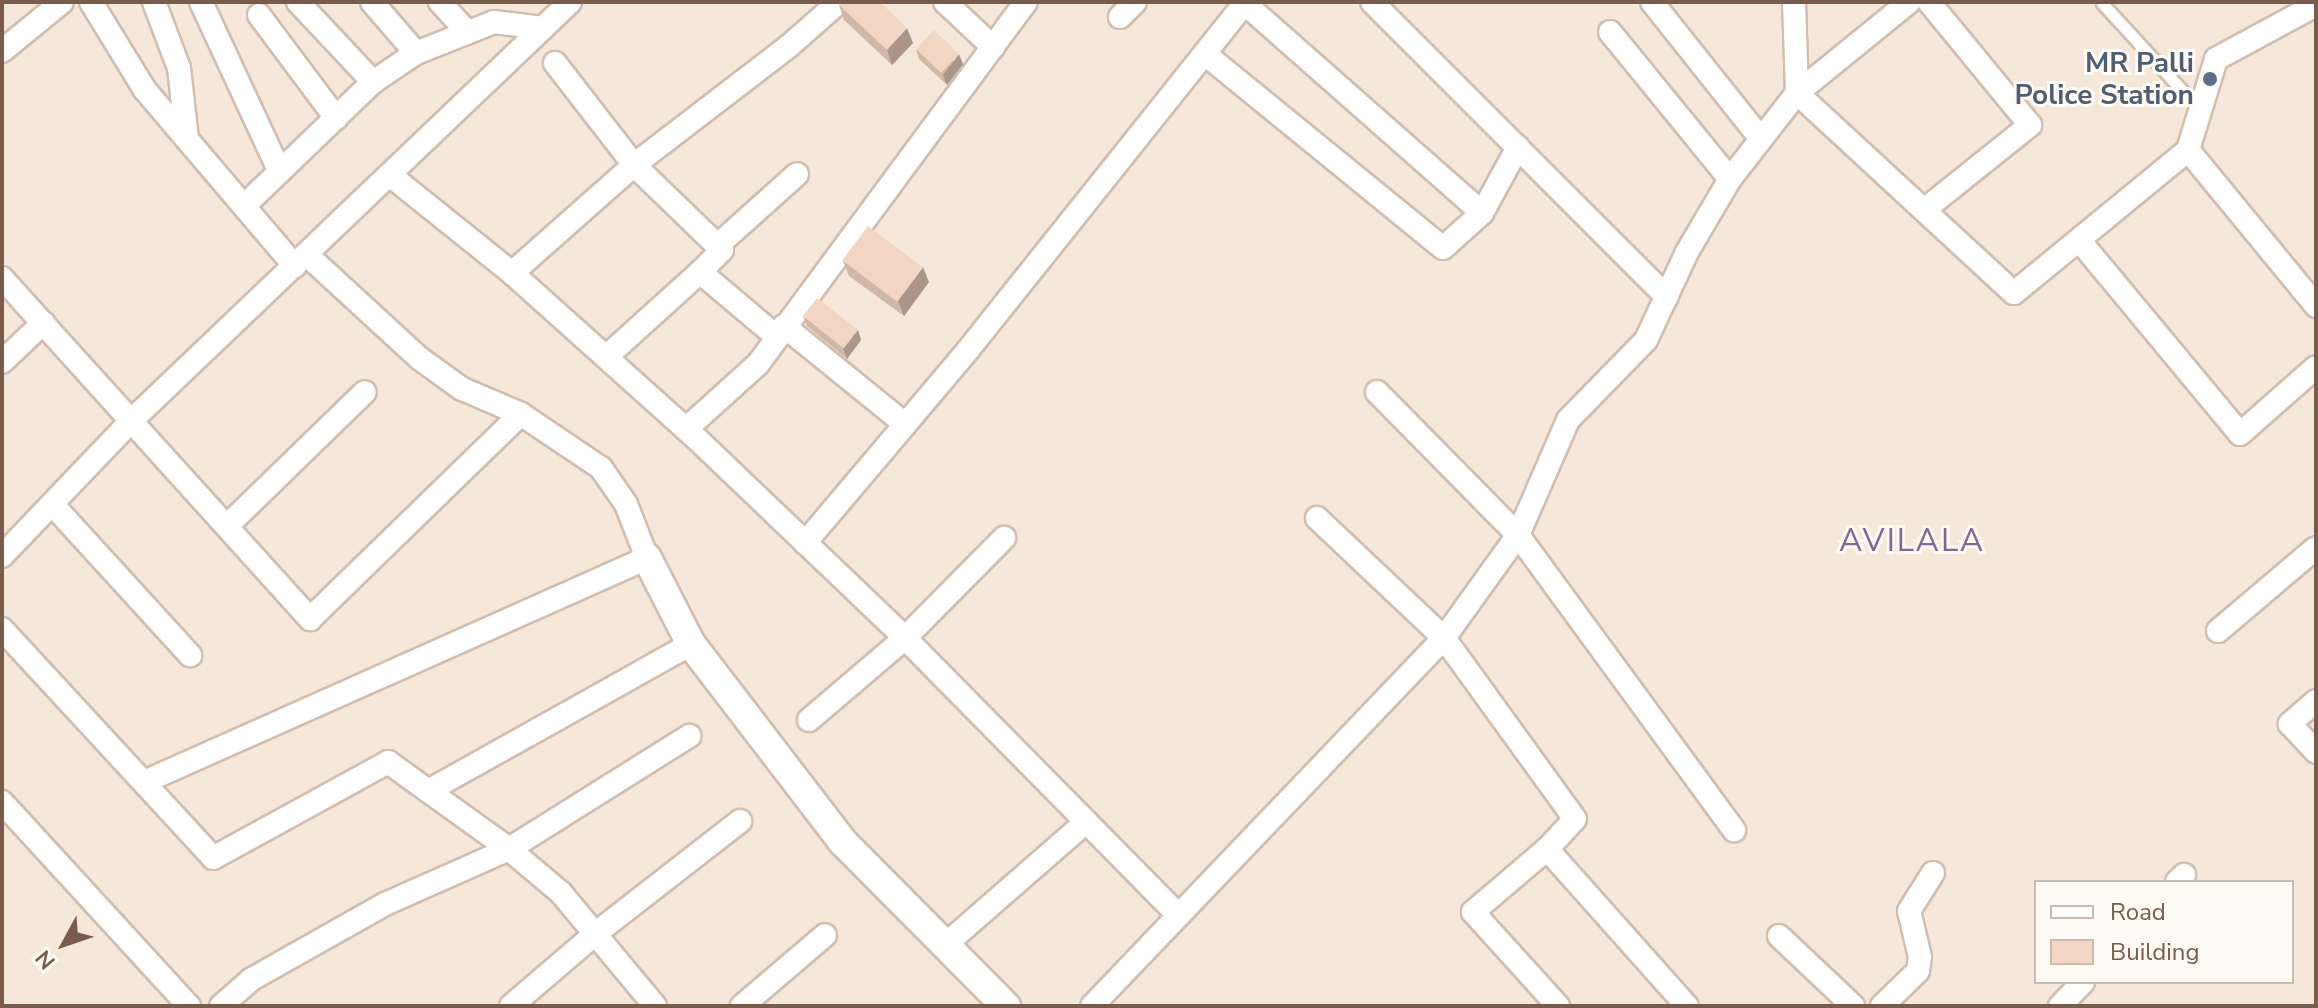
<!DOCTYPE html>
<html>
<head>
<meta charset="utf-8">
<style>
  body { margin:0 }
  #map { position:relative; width:2318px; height:1008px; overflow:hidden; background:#fdf6ec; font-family:"Nunito Sans",sans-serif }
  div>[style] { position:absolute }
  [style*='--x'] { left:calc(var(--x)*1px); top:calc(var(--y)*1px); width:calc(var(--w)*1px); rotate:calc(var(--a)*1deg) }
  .residential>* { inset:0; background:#f5e8da }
  .roads { filter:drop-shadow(2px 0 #d1beb0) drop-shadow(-2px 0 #d1beb0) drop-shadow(0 2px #d1beb0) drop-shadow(0 -2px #d1beb0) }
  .service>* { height:11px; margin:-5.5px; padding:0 5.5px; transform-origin:5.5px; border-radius:5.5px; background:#fff }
  .minor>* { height:22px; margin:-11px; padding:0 11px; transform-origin:11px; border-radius:11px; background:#fff }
  .tertiary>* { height:28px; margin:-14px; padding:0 14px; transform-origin:14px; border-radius:14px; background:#fff }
  .wall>* { inset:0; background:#d1b7a8 }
  .shaded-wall>* { inset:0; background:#aa9588 }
  .building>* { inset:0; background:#f3d5c3; transform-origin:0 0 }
  .dots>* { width:22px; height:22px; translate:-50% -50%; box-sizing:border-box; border:4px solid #fffaf3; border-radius:50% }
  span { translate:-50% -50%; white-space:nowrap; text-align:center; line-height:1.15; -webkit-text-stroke:6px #fffaf3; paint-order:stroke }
  .service-label { font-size:28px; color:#4e5e75; font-weight:700 }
  .right { translate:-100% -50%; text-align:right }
  .quarter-label { font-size:32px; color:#846695; letter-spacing:2px }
  .frame { position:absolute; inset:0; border:4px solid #7a5c4d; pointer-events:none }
  .legend { position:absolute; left:2034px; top:880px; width:260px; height:104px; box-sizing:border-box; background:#fffaf3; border:2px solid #cabbb1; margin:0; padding:10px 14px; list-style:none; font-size:24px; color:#7a5c4d }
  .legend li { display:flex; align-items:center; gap:16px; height:40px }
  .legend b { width:40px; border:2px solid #cabbb1 }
  .north { position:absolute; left:24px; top:904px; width:80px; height:80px; -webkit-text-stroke:6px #fffaf3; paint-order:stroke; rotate:230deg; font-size:22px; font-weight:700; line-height:32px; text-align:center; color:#7a5c4d }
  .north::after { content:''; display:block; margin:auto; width:28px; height:36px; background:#7a5c4d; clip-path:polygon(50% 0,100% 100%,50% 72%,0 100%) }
</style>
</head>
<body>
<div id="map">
  <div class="residential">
    <div style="clip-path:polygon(evenodd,2px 2px,2316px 2px,2316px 1006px,2px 1006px,2px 2px,2036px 882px,2292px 882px,2292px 982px,2036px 982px,2036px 882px)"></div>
  </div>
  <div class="roads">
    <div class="service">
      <div style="--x:2102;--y:3;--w:145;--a:47.5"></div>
    </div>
    <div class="minor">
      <div style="--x:91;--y:2;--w:103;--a:58.5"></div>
      <div style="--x:145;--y:90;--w:231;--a:49.6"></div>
      <div style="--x:154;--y:2;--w:71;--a:69.3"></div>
      <div style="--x:179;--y:68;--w:71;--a:83.6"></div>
      <div style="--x:201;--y:2;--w:187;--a:65.1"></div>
      <div style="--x:298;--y:2;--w:110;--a:46.8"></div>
      <div style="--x:372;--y:2;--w:67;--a:49.2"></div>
      <div style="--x:440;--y:2;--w:40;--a:48"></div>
      <div style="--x:945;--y:2;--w:66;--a:43.2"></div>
      <div style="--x:1243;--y:2;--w:319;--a:41.4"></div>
      <div style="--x:1482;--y:213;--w:75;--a:-61.4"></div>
      <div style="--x:1372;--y:2;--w:417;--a:45"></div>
      <div style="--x:1652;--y:2;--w:175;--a:51.5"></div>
      <div style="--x:1794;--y:2;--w:91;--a:88.1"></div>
      <div style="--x:1797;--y:93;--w:295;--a:42.7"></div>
      <div style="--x:2014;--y:293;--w:225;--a:-39.4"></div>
      <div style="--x:2188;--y:150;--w:95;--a:-72.9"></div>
      <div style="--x:2216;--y:59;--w:114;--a:-28.4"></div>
      <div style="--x:259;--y:15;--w:129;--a:53.2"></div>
      <div style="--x:1120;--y:17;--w:21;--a:-45"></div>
      <div style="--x:1610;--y:32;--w:190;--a:50.8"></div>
      <div style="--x:2;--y:51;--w:77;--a:-39.2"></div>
      <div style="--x:1205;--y:54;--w:307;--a:39.2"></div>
      <div style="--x:1443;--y:248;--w:52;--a:-41.9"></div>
      <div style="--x:555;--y:63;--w:129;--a:52.2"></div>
      <div style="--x:634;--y:165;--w:122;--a:44"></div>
      <div style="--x:722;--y:250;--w:31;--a:135"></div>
      <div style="--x:700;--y:272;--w:101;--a:40.2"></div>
      <div style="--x:2188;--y:150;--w:202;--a:50.6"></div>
      <div style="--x:391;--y:176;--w:155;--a:38.7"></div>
      <div style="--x:512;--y:273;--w:249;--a:41.9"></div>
      <div style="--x:697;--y:439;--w:288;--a:43.7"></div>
      <div style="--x:905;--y:638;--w:388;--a:45.4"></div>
      <div style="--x:245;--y:205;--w:178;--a:-43.9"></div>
      <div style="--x:373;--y:82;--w:52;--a:-34"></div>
      <div style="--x:416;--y:53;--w:84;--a:-21.7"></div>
      <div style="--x:494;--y:22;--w:49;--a:7"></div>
      <div style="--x:1924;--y:210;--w:136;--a:-38.7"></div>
      <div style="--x:2030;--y:125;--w:159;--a:-129.4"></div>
      <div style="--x:2079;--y:240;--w:252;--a:50.3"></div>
      <div style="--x:2240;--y:434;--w:101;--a:-41.4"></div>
      <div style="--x:718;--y:245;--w:106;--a:-41.9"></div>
      <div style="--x:512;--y:273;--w:163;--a:-41.5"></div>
      <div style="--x:634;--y:165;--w:195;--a:-37.5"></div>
      <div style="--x:789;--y:46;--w:67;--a:-41.3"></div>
      <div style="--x:2;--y:278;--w:460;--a:47.9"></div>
      <div style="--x:310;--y:619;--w:294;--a:-44.2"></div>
      <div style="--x:784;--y:326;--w:156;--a:39"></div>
      <div style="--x:606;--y:357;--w:127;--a:-42.1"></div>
      <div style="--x:2;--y:362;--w:57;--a:-43.6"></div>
      <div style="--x:1377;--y:392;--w:201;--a:45.4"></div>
      <div style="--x:1518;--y:535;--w:366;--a:53.8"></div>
      <div style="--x:686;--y:429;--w:97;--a:-42.1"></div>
      <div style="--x:758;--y:364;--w:450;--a:-53.5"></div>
      <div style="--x:52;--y:504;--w:205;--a:47.6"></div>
      <div style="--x:1317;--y:518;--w:175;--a:43.4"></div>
      <div style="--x:1444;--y:638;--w:223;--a:54.1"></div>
      <div style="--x:1575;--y:819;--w:41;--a:133"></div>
      <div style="--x:1547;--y:849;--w:97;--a:139.6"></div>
      <div style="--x:1473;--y:912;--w:127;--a:47.9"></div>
      <div style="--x:227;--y:526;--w:192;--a:-44.2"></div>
      <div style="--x:805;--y:543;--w:253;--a:-49.8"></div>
      <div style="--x:968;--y:350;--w:445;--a:-51.4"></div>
      <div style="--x:2;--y:556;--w:187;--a:-46.3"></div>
      <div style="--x:131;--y:421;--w:607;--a:-43.66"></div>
      <div style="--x:2;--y:629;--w:311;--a:47.3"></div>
      <div style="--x:213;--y:858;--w:200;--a:-28.7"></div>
      <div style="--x:388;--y:762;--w:149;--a:35.7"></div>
      <div style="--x:509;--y:849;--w:68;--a:40.2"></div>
      <div style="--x:561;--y:893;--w:147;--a:50.2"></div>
      <div style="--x:2218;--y:631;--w:128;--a:-40.3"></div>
      <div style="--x:2316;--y:701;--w:35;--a:139"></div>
      <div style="--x:2290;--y:724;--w:38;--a:47"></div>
      <div style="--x:809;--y:720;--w:126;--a:-40.5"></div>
      <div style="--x:905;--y:638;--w:141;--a:-45.3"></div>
      <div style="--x:144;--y:782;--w:551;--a:-24"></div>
      <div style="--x:647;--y:558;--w:58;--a:-111.3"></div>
      <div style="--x:626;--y:504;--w:44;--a:-124.8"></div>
      <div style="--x:601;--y:468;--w:97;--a:-146"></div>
      <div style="--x:521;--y:414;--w:64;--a:-157"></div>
      <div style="--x:462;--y:389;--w:53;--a:-144.2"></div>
      <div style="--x:419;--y:358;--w:152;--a:-137.4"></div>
      <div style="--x:428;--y:791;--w:301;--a:-29.2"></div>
      <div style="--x:2;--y:802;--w:277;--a:47.5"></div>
      <div style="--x:1547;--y:849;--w:210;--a:48.3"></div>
      <div style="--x:2177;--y:882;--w:10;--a:-45"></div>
      <div style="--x:1779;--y:936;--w:102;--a:43.4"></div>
      <div style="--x:945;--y:945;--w:187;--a:-41.1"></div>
      <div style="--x:221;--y:1006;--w:41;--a:-41.1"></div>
      <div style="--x:252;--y:979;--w:153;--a:-29.4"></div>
      <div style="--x:385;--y:904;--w:136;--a:-23.9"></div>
      <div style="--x:509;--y:849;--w:213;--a:-32.1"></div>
      <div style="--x:511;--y:1006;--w:111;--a:-40.6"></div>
      <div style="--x:595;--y:934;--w:184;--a:-37.9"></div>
      <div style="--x:742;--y:1006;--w:109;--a:-40.5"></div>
      <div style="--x:1092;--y:1006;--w:509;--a:-46.27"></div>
      <div style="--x:1444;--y:638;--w:127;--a:-54.3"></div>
      <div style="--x:1518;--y:535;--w:125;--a:-66.5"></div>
      <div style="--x:1568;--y:420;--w:112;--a:-45.7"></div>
      <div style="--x:1646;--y:340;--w:97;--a:-65"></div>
      <div style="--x:1687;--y:252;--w:85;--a:-59.5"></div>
      <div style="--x:1730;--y:179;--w:109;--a:-52.1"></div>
      <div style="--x:1797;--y:93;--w:144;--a:-39.1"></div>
      <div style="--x:1882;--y:1006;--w:50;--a:-44.2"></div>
      <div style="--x:1918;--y:971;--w:14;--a:-82"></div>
      <div style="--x:1920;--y:957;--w:47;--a:-103.4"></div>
      <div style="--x:1909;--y:911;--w:45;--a:-57.7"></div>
      <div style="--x:2060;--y:1006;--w:33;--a:-46"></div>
    </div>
    <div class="tertiary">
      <div style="--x:647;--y:558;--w:97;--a:62.9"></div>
      <div style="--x:691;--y:644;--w:248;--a:52.5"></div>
      <div style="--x:842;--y:841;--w:233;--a:45.2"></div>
    </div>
  </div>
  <div class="wall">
    <div style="clip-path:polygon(839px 5px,913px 43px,892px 65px,844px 20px)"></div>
    <div style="clip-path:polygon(916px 49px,963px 64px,947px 85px,919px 59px)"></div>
    <div style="clip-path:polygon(843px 261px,929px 282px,904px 316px,849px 276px)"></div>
    <div style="clip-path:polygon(803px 316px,858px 330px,861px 340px,847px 359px,807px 326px)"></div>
  </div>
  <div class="shaded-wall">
    <div style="clip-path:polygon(907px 28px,913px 43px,892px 65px,887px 50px)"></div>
    <div style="clip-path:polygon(959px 54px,963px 64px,947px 85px,943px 75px)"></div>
    <div style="clip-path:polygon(923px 267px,929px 282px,904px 316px,898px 301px)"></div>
    <div style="clip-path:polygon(858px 330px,861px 340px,847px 359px,843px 348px)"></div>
  </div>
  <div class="building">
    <div style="clip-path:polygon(841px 2px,880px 2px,907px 28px,887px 50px,839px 5px)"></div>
    <div style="left:934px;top:30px;width:35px;height:26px;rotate:44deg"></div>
    <div style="left:868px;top:226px;width:69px;height:43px;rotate:37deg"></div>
    <div style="left:817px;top:298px;width:52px;height:23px;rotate:38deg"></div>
  </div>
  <div class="dots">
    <div style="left:2210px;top:79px;background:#5c6f8a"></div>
  </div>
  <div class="service-label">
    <span class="right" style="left:2194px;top:79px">MR Palli<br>Police Station</span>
  </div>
  <div class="quarter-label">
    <span style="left:1912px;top:541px">AVILALA</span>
  </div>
  <div class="frame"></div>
  <ul class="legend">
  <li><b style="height:10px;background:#fff"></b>Road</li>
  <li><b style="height:22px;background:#f3d5c3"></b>Building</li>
  </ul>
  <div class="north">N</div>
</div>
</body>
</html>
